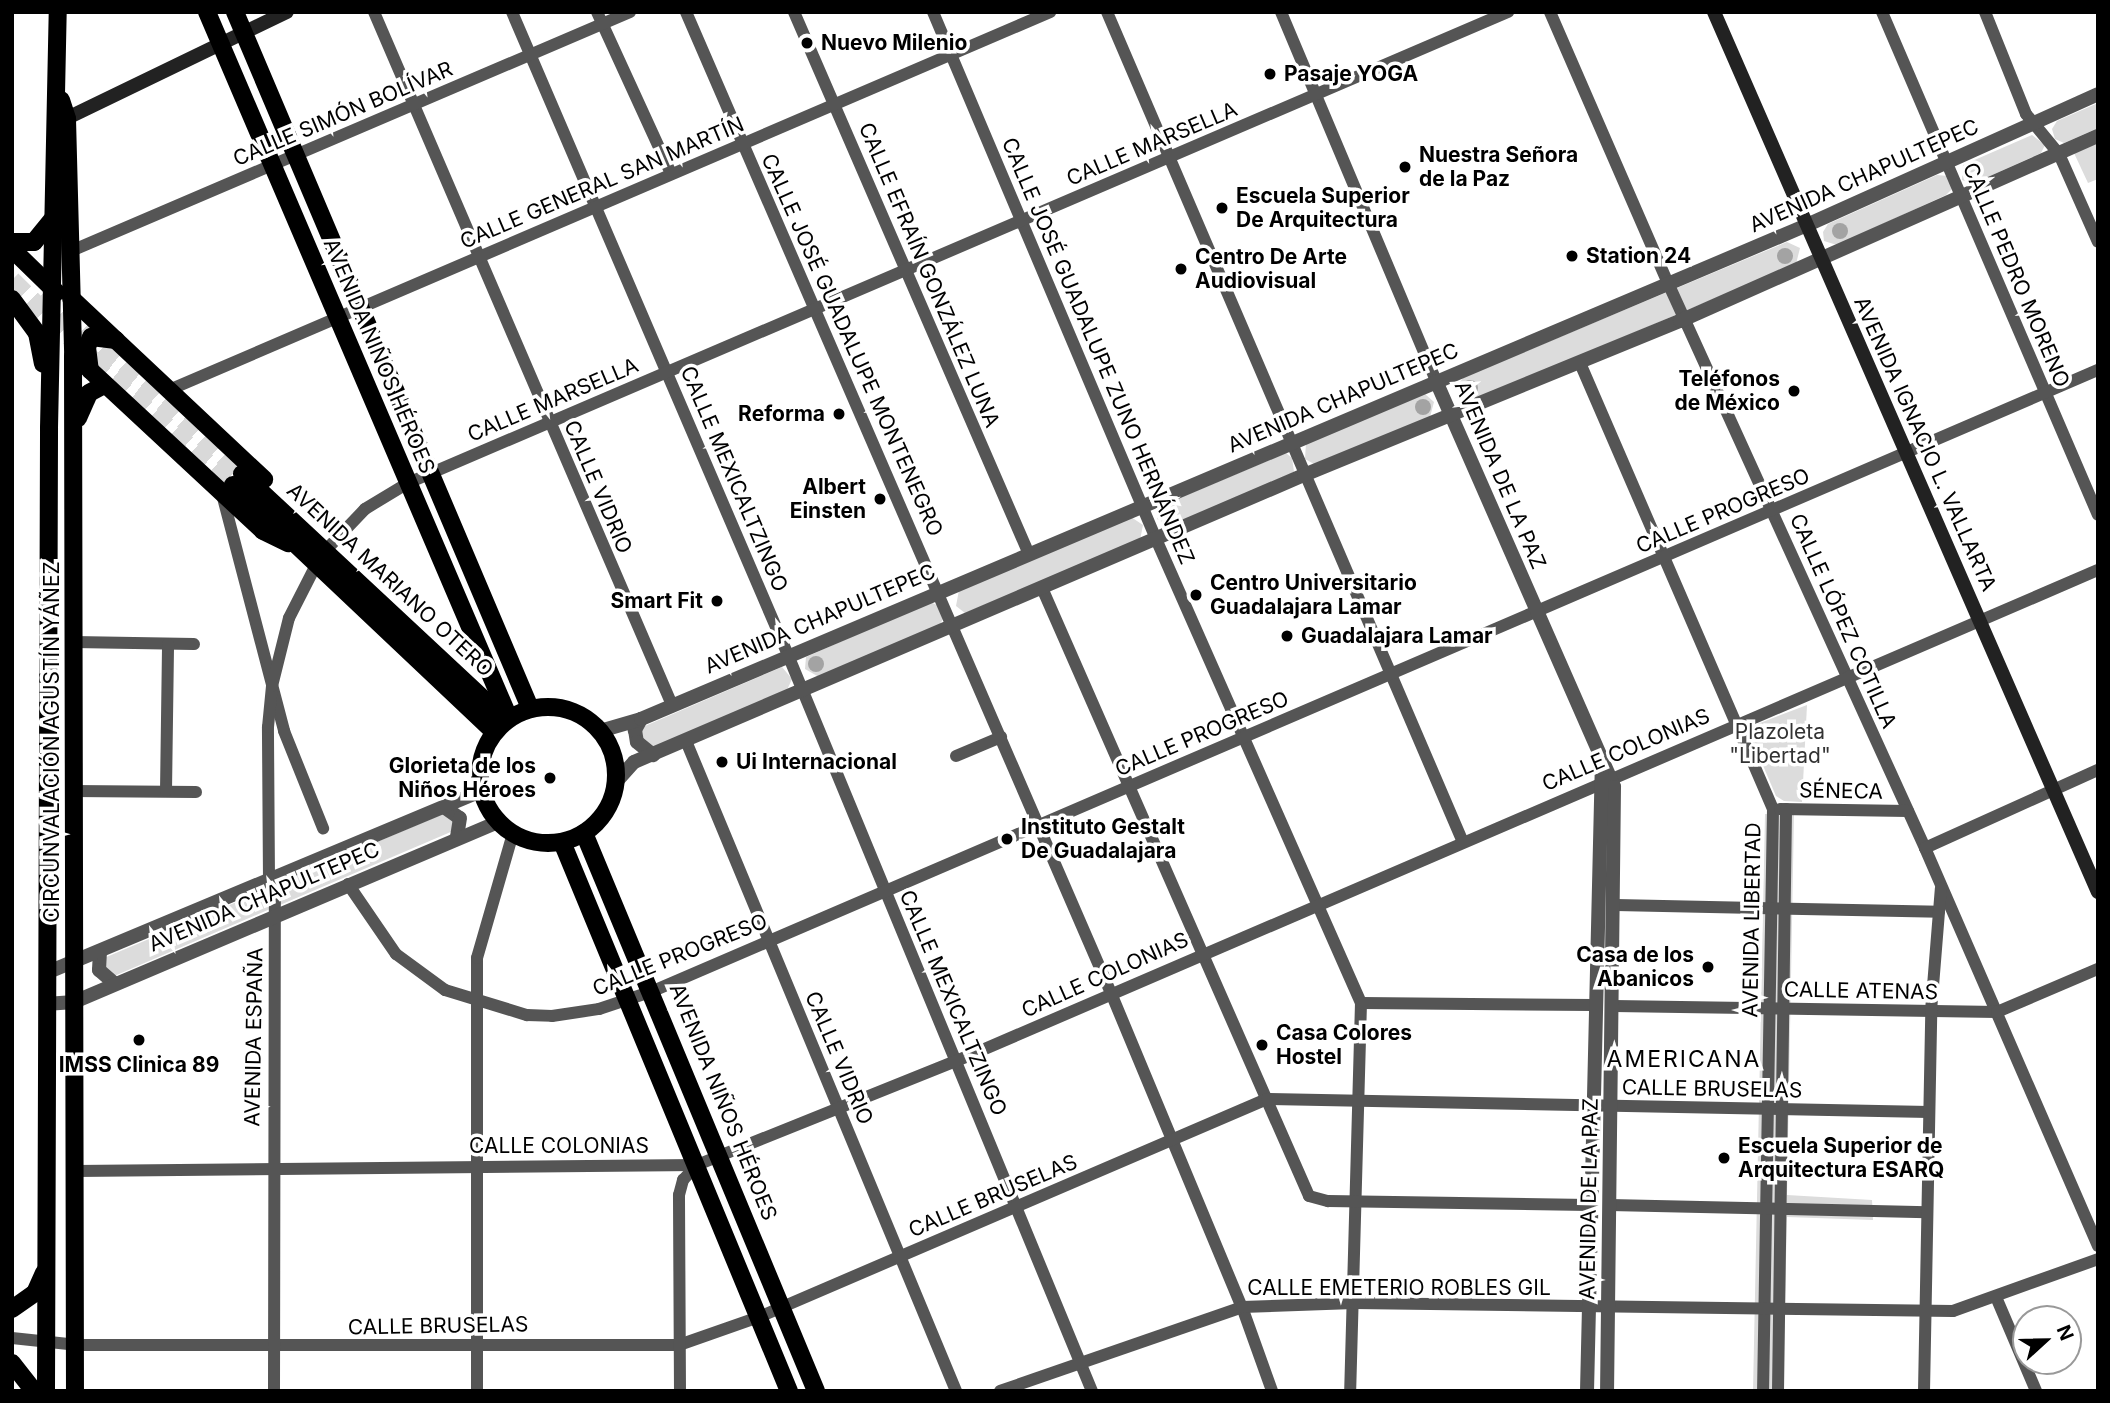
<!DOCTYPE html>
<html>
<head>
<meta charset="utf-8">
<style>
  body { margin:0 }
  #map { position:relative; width:2110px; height:1403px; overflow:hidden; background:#fff; font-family:Inter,sans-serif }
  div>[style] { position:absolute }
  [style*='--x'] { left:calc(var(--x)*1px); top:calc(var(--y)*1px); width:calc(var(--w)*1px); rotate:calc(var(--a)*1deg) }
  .green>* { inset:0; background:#dcdcdc }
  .water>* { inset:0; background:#a3a3a3 }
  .round { border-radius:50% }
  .primary-tunnel>* { height:18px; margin-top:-9px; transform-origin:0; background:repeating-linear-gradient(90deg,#d9d9d9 0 18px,transparent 0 27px) }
  .minor>* { height:12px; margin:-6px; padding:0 6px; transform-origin:6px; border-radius:6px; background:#555 }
  .tertiary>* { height:14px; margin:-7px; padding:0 7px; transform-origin:7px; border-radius:7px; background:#555 }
  .secondary>* { height:14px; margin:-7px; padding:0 7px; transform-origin:7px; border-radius:7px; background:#222 }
  .primary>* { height:18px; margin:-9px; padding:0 9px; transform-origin:9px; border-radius:9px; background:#000 }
  .primary>.ring { margin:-9px; padding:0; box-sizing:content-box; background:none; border:18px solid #000; border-radius:50% }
  .dots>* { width:19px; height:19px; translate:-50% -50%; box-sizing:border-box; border:4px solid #fff; border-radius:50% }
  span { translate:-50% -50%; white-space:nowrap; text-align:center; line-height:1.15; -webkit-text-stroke:7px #fff; paint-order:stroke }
  .poi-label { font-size:21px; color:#000; font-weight:700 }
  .left { translate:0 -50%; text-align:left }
  .right { translate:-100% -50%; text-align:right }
  .street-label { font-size:21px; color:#000 }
  .park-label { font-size:21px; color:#333 }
  .neighbourhood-label { font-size:23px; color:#000; letter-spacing:2px }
  .frame { position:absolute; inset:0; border:14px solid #000; pointer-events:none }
  .north { position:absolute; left:2012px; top:1305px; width:70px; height:70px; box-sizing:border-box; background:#fff; border:2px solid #999; border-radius:50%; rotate:68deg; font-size:19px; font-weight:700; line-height:28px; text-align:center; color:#000 }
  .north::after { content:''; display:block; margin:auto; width:24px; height:32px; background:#000; clip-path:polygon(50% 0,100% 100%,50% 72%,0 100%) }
</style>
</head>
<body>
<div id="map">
  <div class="green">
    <div style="clip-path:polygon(2098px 103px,2098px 128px,2064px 143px,2055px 139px,2052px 129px,2057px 121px)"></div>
    <div style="clip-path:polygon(2032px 135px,2045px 145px,2041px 153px,1972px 184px,1962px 180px,1963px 165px)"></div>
    <div style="clip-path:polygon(2098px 143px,2098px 179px,2088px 183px,2074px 153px)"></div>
    <div style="clip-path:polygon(1937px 175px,1948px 176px,1952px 189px,1946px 195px,1837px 245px,1824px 241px,1823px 232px,1828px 224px)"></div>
    <div style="clip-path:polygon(1787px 242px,1800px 248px,1796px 264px,1475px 400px,1459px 395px,1458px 384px,1464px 377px)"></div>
    <div style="clip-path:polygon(1425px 394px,1434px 402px,1430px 417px,1314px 464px,1305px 459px,1306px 443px)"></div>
    <div style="clip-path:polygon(1286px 453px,1292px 458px,1294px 472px,1171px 527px,1157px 519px,1158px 507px)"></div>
    <div style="clip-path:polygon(1131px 517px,1143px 525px,1140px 540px,965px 613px,956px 606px,959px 590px)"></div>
    <div style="clip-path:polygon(930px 602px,937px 605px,943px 619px,939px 626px,819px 677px,805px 669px,806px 657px)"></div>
    <div style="clip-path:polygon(782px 667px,792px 679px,787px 690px,649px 749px,638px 729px)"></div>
    <div style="clip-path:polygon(1807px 705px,1802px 802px,1784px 801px,1776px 796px,1747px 728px)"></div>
    <div style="clip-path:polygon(445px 813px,453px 814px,453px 831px,280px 905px,276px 885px)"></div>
    <div style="clip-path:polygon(1765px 814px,1794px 814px,1787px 1195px,1872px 1200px,1873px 1220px,1787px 1217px,1783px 1391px,1753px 1391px)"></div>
    <div style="clip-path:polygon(267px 889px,270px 909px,112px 977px,101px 964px,104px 958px)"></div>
  </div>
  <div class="water">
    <div class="round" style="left:1832px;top:223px;width:16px;height:16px"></div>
    <div class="round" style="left:1777px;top:248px;width:16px;height:16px"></div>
    <div class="round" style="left:1462px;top:380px;width:16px;height:16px"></div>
    <div class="round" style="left:1415px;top:399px;width:16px;height:16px"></div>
    <div class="round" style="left:808px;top:656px;width:16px;height:16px"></div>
  </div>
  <div class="primary-tunnel">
    <div style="--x:12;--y:280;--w:114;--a:44.6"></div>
    <div style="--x:93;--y:360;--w:188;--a:41.8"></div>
    <div style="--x:44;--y:292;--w:269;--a:42.6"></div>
  </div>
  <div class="minor">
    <div style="--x:374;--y:12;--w:754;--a:66.73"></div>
    <div style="--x:512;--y:12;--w:700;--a:66.77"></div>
    <div style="--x:788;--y:655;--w:796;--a:67.56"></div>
    <div style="--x:597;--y:12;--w:178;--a:65.4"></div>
    <div style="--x:686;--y:12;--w:1069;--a:66.58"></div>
    <div style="--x:1111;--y:993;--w:340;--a:67.4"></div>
    <div style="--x:1242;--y:1307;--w:89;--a:70.3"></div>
    <div style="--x:794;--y:12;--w:589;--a:66.57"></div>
    <div style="--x:933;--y:12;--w:572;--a:67.06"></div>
    <div style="--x:1156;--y:539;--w:507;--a:66.16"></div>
    <div style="--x:1361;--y:1003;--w:388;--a:91.6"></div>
    <div style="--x:1107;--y:12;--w:901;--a:66.79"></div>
    <div style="--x:1281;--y:12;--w:400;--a:67.2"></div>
    <div style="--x:1550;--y:12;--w:296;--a:66.5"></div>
    <div style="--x:1668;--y:283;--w:621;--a:65.54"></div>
    <div style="--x:1925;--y:848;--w:434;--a:66.5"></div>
    <div style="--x:1882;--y:12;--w:547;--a:66.76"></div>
    <div style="--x:1985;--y:12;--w:110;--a:68.1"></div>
    <div style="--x:2026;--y:114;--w:52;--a:50.5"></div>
    <div style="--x:2059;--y:154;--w:96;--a:66.1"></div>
    <div style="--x:71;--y:251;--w:608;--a:-23.15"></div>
    <div style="--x:1580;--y:363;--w:486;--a:66.6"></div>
    <div style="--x:1773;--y:809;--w:582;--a:90.98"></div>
    <div style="--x:169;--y:390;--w:959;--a:-23.22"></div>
    <div style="--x:222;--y:494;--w:245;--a:75.3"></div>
    <div style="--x:284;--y:731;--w:105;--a:68.1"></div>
    <div style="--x:325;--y:551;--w:58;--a:-46.4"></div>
    <div style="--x:365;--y:509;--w:50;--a:-31.2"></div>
    <div style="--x:408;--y:483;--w:1197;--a:-23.18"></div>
    <div style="--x:1042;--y:588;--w:664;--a:66.29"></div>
    <div style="--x:1309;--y:1196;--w:20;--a:15"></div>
    <div style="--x:1328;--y:1201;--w:261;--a:0.9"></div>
    <div style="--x:74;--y:642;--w:120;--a:1"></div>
    <div style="--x:686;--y:741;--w:704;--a:67.44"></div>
    <div style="--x:956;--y:756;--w:49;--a:-22.9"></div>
    <div style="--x:73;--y:791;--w:123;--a:0.5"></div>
    <div style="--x:166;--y:791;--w:147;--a:-89.2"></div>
    <div style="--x:1780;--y:809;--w:128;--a:0.9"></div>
    <div style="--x:1925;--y:848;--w:190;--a:-24.3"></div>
    <div style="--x:348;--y:884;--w:85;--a:55.6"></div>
    <div style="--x:396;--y:954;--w:61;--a:36.3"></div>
    <div style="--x:445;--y:990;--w:86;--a:17"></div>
    <div style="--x:527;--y:1015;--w:25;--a:2"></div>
    <div style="--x:552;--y:1016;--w:48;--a:-8.5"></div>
    <div style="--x:599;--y:1009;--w:57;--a:-18.4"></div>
    <div style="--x:653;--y:991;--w:1573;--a:-23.26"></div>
    <div style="--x:1616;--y:905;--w:323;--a:1.2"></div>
    <div style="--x:1361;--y:1003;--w:232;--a:0.5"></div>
    <div style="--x:1614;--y:1006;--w:383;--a:0.9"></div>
    <div style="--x:1997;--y:1012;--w:110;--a:-23.1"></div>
    <div style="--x:76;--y:1171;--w:621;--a:-0.55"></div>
    <div style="--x:697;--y:1165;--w:290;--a:-21.9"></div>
    <div style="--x:966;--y:1057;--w:1232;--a:-23.28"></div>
    <div style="--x:1610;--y:1205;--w:317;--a:1.3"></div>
    <div style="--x:1996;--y:1297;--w:102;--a:66.9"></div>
    <div style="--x:12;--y:1338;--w:66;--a:6.1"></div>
    <div style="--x:78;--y:1345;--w:601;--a:0"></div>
    <div style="--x:679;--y:1345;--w:85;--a:-19.3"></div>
    <div style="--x:759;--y:1317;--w:553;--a:-23.23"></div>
    <div style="--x:1267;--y:1099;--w:662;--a:1.12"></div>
    <div style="--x:274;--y:1391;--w:496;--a:-89.9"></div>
    <div style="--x:275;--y:895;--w:16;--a:-112"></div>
    <div style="--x:269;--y:880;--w:153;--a:-90.4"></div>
    <div style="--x:268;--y:727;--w:41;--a:-84.4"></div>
    <div style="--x:272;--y:686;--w:70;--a:-76"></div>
    <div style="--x:289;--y:618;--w:62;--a:-63"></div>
    <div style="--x:477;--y:1391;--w:433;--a:-90"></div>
    <div style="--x:477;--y:958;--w:130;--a:-73.9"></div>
    <div style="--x:680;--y:1391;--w:196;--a:-90.3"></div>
    <div style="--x:679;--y:1195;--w:16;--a:-75"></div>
    <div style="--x:683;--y:1180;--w:21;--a:-47"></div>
    <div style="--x:1000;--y:1391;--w:256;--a:-19.1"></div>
    <div style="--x:1242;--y:1307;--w:112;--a:-2"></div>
    <div style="--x:1354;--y:1303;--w:599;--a:0.77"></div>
    <div style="--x:1953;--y:1311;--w:154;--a:-19.7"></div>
    <div style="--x:1778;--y:1391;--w:582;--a:-89.21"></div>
    <div style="--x:1924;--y:1391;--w:380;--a:-88.9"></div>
    <div style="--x:1931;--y:1011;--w:123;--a:-85.4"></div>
  </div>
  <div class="tertiary">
    <div style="--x:1436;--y:381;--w:443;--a:66.3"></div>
    <div style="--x:1614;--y:787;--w:604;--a:90.66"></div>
    <div style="--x:641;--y:719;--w:13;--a:119"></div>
    <div style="--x:635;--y:730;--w:12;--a:81"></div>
    <div style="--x:637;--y:742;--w:21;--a:39"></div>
    <div style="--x:600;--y:731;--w:43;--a:-16.3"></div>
    <div style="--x:641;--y:719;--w:1266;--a:-22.96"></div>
    <div style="--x:1807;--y:225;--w:319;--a:-24.2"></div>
    <div style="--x:616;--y:782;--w:27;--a:-48"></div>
    <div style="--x:634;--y:762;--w:729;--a:-23.19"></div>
    <div style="--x:1304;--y:475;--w:406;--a:-22.3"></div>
    <div style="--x:1680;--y:321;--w:457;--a:-23.9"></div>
    <div style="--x:444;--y:807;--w:19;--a:35"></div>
    <div style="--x:460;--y:818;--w:19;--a:99"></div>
    <div style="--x:100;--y:951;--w:19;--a:93"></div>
    <div style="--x:99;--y:970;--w:21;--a:41"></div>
    <div style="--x:46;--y:973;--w:472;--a:-22.7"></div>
    <div style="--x:46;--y:1004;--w:28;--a:-4"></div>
    <div style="--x:74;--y:1002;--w:461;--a:-23"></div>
    <div style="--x:1587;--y:1391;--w:632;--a:-88.64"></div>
  </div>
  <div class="secondary">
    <div style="--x:1714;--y:12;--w:960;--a:66.43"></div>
    <div style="--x:59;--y:122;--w:253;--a:-25.8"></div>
  </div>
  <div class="primary">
    <div style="--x:207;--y:12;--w:768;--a:66.84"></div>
    <div style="--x:235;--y:12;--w:756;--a:67.03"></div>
    <div style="--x:61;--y:100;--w:20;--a:72"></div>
    <div style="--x:67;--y:119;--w:237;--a:88.5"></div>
    <div style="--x:73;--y:356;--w:1035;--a:89.89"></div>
    <div style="--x:12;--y:242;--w:22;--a:0"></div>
    <div style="--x:34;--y:242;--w:32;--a:-51"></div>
    <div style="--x:12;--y:249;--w:62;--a:44.3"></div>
    <div style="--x:71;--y:298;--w:265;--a:43.2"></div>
    <div style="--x:12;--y:299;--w:42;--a:53.7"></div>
    <div style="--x:37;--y:333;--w:31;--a:79"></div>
    <div style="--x:116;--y:340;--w:25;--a:-173"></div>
    <div style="--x:91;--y:337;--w:11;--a:112"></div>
    <div style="--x:87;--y:347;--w:23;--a:83"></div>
    <div style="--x:90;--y:370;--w:236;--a:42.9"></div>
    <div style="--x:263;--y:531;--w:28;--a:26"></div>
    <div style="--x:78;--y:418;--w:27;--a:-66"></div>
    <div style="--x:89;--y:393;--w:17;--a:-28"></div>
    <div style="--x:242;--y:474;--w:361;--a:43"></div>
    <div style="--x:233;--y:485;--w:359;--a:43.4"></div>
    <div class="ring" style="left:480px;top:707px;width:118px;height:118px"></div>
    <div style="--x:584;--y:833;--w:604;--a:67.42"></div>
    <div style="--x:562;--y:842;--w:594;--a:67.54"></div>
    <div style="--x:12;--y:1309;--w:28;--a:-35"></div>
    <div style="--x:35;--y:1293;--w:22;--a:-66"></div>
    <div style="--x:12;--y:1363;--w:36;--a:52"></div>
    <div style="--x:46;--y:1391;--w:963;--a:-89.82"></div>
    <div style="--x:49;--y:428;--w:416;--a:-88.8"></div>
  </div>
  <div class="dots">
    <div style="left:807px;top:43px;background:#000"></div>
    <div style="left:1270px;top:74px;background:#000"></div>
    <div style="left:1405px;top:167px;background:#000"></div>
    <div style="left:1222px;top:208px;background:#000"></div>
    <div style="left:1572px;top:256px;background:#000"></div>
    <div style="left:1181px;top:269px;background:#000"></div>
    <div style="left:1794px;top:391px;background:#000"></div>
    <div style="left:839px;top:414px;background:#000"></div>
    <div style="left:880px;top:499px;background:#000"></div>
    <div style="left:1196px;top:595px;background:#000"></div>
    <div style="left:717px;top:601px;background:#000"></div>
    <div style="left:1287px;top:636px;background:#000"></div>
    <div style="left:722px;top:762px;background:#000"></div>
    <div style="left:550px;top:778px;background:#000"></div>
    <div style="left:1007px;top:839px;background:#000"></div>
    <div style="left:1708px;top:967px;background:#000"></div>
    <div style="left:139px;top:1040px;background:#000"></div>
    <div style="left:1262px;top:1045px;background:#000"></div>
    <div style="left:1724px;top:1158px;background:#000"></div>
  </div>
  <div class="poi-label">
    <span class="left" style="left:821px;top:43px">Nuevo Milenio</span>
    <span class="left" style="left:1284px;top:74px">Pasaje YOGA</span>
    <span class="left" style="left:1419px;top:167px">Nuestra Señora<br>de la Paz</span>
    <span class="left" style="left:1236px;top:208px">Escuela Superior<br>De Arquitectura</span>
    <span class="left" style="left:1586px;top:256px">Station 24</span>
    <span class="left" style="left:1195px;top:269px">Centro De Arte<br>Audiovisual</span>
    <span class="right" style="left:1780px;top:391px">Teléfonos<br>de México</span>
    <span class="right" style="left:825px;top:414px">Reforma</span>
    <span class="right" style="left:866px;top:499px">Albert<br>Einsten</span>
    <span class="left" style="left:1210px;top:595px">Centro Universitario<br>Guadalajara Lamar</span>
    <span class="right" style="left:703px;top:601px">Smart Fit</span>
    <span class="left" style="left:1301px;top:636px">Guadalajara Lamar</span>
    <span class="left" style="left:736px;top:762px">Ui Internacional</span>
    <span class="right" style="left:536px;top:778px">Glorieta de los<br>Niños Héroes</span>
    <span class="left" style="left:1021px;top:839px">Instituto Gestalt<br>De Guadalajara</span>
    <span class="right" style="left:1694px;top:967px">Casa de los<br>Abanicos</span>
    <span class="left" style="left:1276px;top:1045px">Casa Colores<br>Hostel</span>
    <span style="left:139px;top:1065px">IMSS Clinica 89</span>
    <span class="left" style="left:1738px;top:1158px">Escuela Superior de<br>Arquitectura ESARQ</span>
  </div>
  <div class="street-label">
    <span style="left:343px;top:114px;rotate:-23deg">CALLE SIMÓN BOLÍVAR</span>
    <span style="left:1152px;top:144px;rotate:-23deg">CALLE MARSELLA</span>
    <span style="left:1864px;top:176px;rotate:-24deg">AVENIDA CHAPULTEPEC</span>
    <span style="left:602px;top:183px;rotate:-23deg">CALLE GENERAL SAN MARTÍN</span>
    <span style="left:929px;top:275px;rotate:67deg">CALLE EFRAÍN GONZÁLEZ LUNA</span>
    <span style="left:2016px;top:275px;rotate:67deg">CALLE PEDRO MORENO</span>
    <span style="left:852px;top:345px;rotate:66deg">CALLE JOSÉ GUADALUPE MONTENEGRO</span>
    <span style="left:1098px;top:351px;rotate:67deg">CALLE JOSÉ GUADALUPE ZUNO HERNÁNDEZ</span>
    <span style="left:379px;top:356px;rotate:67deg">AVENIDA NIÑOS HÉROES</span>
    <span style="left:1343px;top:398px;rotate:-23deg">AVENIDA CHAPULTEPEC</span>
    <span style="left:553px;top:400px;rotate:-23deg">CALLE MARSELLA</span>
    <span style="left:1925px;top:444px;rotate:66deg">AVENIDA IGNACIO L. VALLARTA</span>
    <span style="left:1500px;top:475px;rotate:67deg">AVENIDA DE LA PAZ</span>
    <span style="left:734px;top:479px;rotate:67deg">CALLE MEXICALTZINGO</span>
    <span style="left:598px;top:487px;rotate:67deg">CALLE VIDRIO</span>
    <span style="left:1723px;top:511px;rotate:-23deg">CALLE PROGRESO</span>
    <span style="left:390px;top:580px;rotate:43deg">AVENIDA MARIANO OTERO</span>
    <span style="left:820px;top:619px;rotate:-23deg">AVENIDA CHAPULTEPEC</span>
    <span style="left:1843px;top:621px;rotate:66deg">CALLE LÓPEZ COTILLA</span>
    <span style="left:1202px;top:734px;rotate:-23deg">CALLE PROGRESO</span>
    <span style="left:52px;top:742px;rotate:-90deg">CIRCUNVALACIÓN AGUSTÍN YÁÑEZ</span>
    <span style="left:1626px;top:750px;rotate:-23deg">CALLE COLONIAS</span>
    <span style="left:1841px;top:791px;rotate:1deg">SÉNECA</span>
    <span style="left:264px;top:897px;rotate:-23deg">AVENIDA CHAPULTEPEC</span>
    <span style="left:1752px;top:920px;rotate:-89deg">AVENIDA LIBERTAD</span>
    <span style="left:680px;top:955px;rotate:-22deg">CALLE PROGRESO</span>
    <span style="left:1105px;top:975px;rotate:-24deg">CALLE COLONIAS</span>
    <span style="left:1861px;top:991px;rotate:1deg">CALLE ATENAS</span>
    <span style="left:953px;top:1003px;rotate:67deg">CALLE MEXICALTZINGO</span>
    <span style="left:254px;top:1037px;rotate:-89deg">AVENIDA ESPAÑA</span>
    <span style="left:839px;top:1058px;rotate:67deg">CALLE VIDRIO</span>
    <span style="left:1712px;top:1089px;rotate:1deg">CALLE BRUSELAS</span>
    <span style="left:723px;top:1102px;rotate:68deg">AVENIDA NIÑOS HÉROES</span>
    <span style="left:559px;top:1146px">CALLE COLONIAS</span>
    <span style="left:993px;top:1196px;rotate:-23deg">CALLE BRUSELAS</span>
    <span style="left:1589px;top:1199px;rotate:-89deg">AVENIDA DE LA PAZ</span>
    <span style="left:1399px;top:1288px">CALLE EMETERIO ROBLES GIL</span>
    <span style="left:438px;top:1326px;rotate:-1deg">CALLE BRUSELAS</span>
  </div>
  <div class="park-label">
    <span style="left:1780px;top:744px">Plazoleta<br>"Libertad"</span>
  </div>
  <div class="neighbourhood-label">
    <span style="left:1684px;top:1059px">AMERICANA</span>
  </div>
  <div class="frame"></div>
  <div class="north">N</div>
</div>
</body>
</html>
